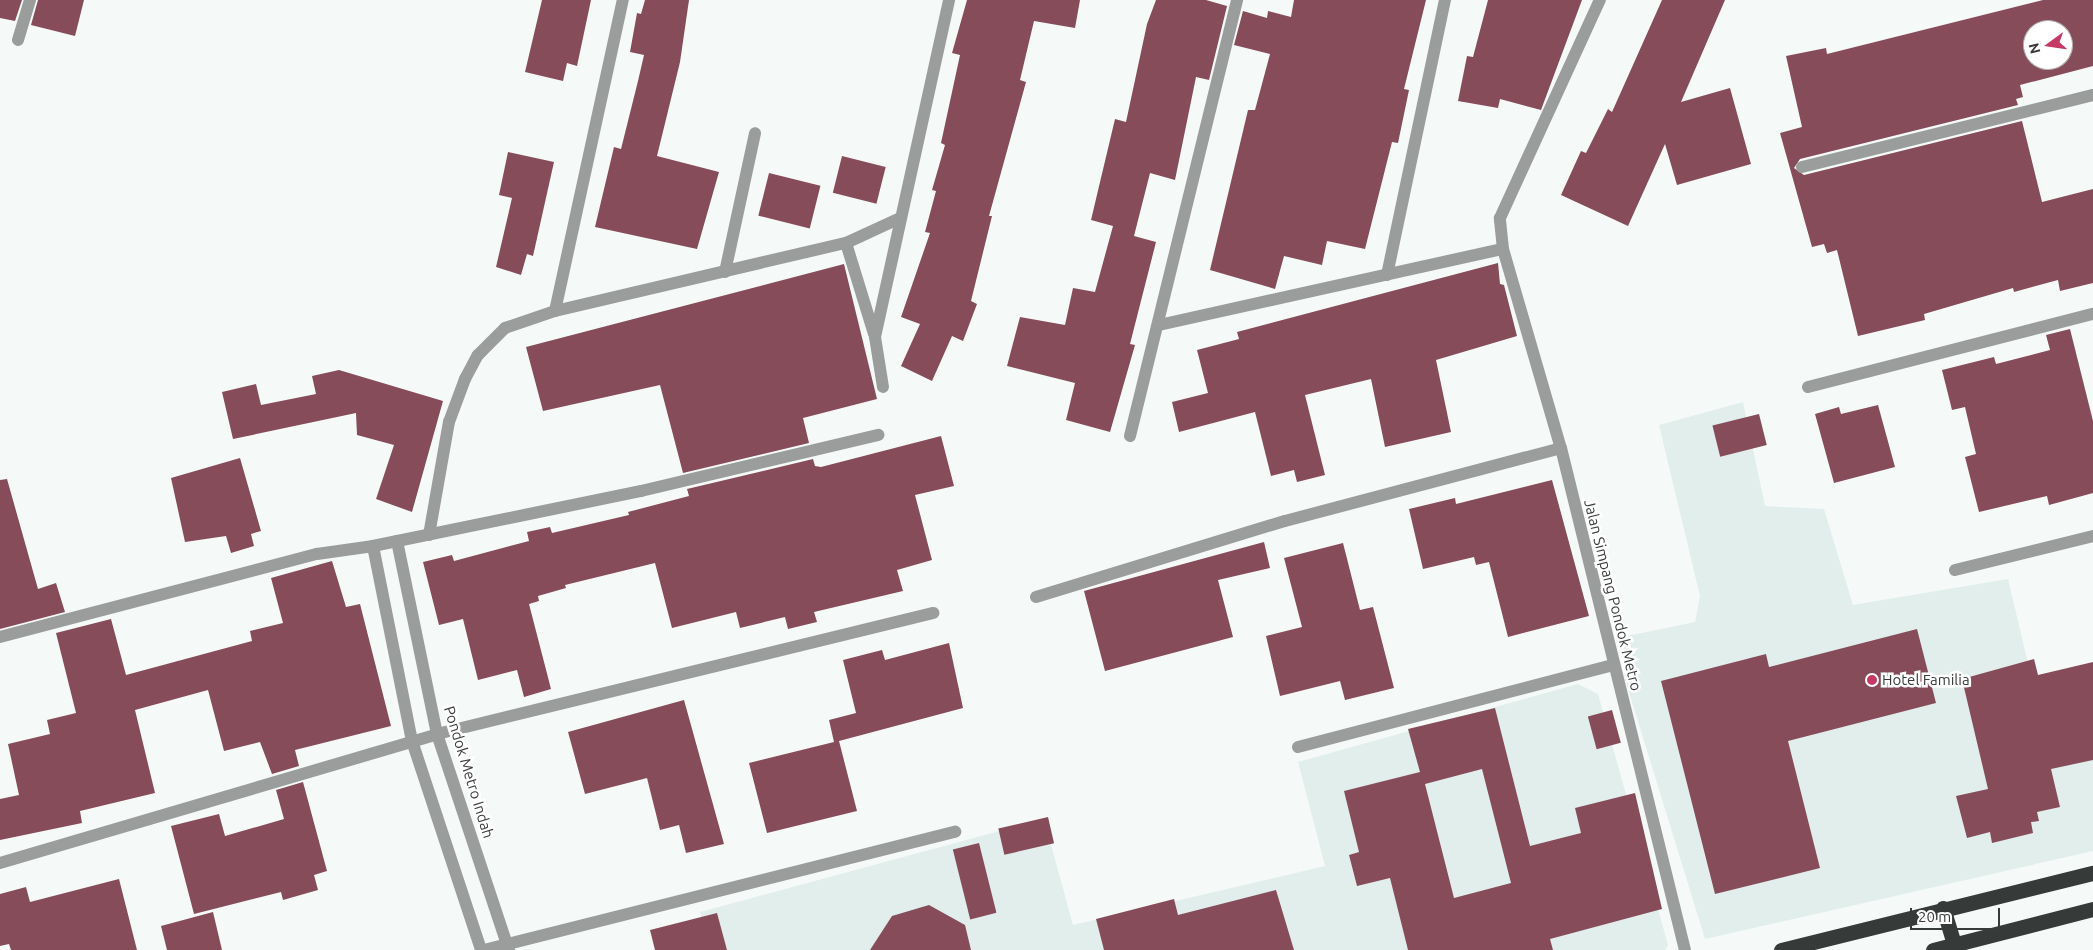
<!DOCTYPE html>
<html>
<head>
<meta charset="utf-8">
<style>
  body { margin:0 }
  #map { position:relative; width:2093px; height:950px; overflow:hidden; background:#f5faf9; font-family:Ubuntu,sans-serif }
  div>[style] { position:absolute }
  [style*='--x'] { left:calc(var(--x)*1px); top:calc(var(--y)*1px); width:calc(var(--w)*1px); rotate:calc(var(--a)*1deg) }
  .built>* { inset:0; background:#e1eeec }
  .building>* { inset:0; background:#864c5a; transform-origin:0 0 }
  .minor>* { height:12px; margin:-6px; padding:0 6px; transform-origin:6px; border-radius:6px; background:#9b9d9d }
  .highway>* { height:15px; margin:-7.5px; padding:0 7.5px; transform-origin:7.5px; border-radius:7.5px; background:#363a39 }
  .dots>* { width:14px; height:14px; translate:-50% -50%; box-sizing:border-box; border:2px solid #fff; border-radius:50% }
  span { translate:-50% -50%; white-space:nowrap; text-align:center; line-height:1.15; -webkit-text-stroke:5px #fff; paint-order:stroke }
  .street-label { font-size:15px; color:#393a3a }
  .poi-label { font-size:15px; color:#393a3a }
  .left { translate:0 -50%; text-align:left }
  .north { position:absolute; left:2023px; top:20px; width:50px; height:50px; box-sizing:border-box; background:#fff; border:1px solid #b0b0b0; border-radius:50%; rotate:256deg; font-size:14px; font-weight:700; line-height:20px; text-align:center; color:#393a3a }
  .north::after { content:''; display:block; margin:auto; width:18px; height:22px; background:#c63967; clip-path:polygon(50% 0,100% 100%,50% 72%,0 100%) }
  .scale { position:absolute; left:1910px; top:908px; width:90px; height:22px; box-sizing:border-box; border:2px solid #393a3a; border-top:0; padding-left:6px; font-size:15px; line-height:18px; white-space:nowrap; color:#393a3a; -webkit-text-stroke:4px #fff; paint-order:stroke }
</style>
</head>
<body>
<div id="map">
  <div class="built">
    <div style="clip-path:polygon(1743px 402px,1765px 506px,1824px 509px,1853px 605px,2008px 579px,2032px 680px,2093px 666px,2093px 851px,1705px 939px,1625px 679px,1629px 671px,1622px 637px,1695px 622px,1700px 596px,1659px 425px)"></div>
    <div style="clip-path:polygon(1578px 684px,1598px 694px,1668px 945px,1665px 950px,709px 950px,700px 912px,1044px 819px,1073px 925px,1325px 866px,1298px 762px)"></div>
  </div>
  <div class="building">
    <div style="clip-path:polygon(0 0,22px 0,15px 21px,0 18px)"></div>
    <div style="clip-path:polygon(38px 0,84px 0,75px 36px,31px 25px)"></div>
    <div style="clip-path:polygon(542px 0,591px 0,577px 66px,567px 63px,563px 81px,525px 72px)"></div>
    <div style="clip-path:polygon(645px 0,689px 0,680px 62px,657px 156px,719px 172px,697px 249px,595px 227px,614px 147px,621px 149px,638px 81px,644px 55px,630px 52px,637px 13px,641px 14px)"></div>
    <div style="clip-path:polygon(967px 0,1080px 0,1075px 28px,1034px 21px,1020px 80px,1026px 82px,989px 216px,992px 216px,971px 301px,977px 304px,963px 341px,952px 336px,932px 381px,901px 366px,920px 324px,901px 317px,930px 233px,925px 232px,936px 191px,932px 190px,945px 145px,941px 143px,960px 55px,952px 53px)"></div>
    <div style="clip-path:polygon(1156px 0,1206px 0,1227px 6px,1209px 80px,1196px 77px,1175px 180px,1150px 173px,1134px 236px,1156px 242px,1130px 344px,1135px 345px,1110px 432px,1066px 420px,1075px 383px,1007px 366px,1020px 317px,1065px 325px,1073px 288px,1095px 292px,1113px 226px,1091px 220px,1115px 119px,1126px 122px,1147px 24px)"></div>
    <div style="clip-path:polygon(1294px 0,1426px 0,1404px 89px,1409px 90px,1398px 143px,1392px 142px,1365px 249px,1327px 241px,1322px 265px,1284px 256px,1275px 289px,1210px 270px,1248px 110px,1255px 110px,1270px 54px,1234px 45px,1243px 11px,1267px 18px,1268px 11px,1291px 17px)"></div>
    <div style="clip-path:polygon(1488px 0,1582px 0,1541px 110px,1500px 99px,1498px 108px,1458px 101px,1467px 56px,1473px 57px)"></div>
    <div style="clip-path:polygon(1662px 0,1725px 0,1681px 102px,1730px 88px,1751px 164px,1677px 185px,1665px 144px,1628px 226px,1561px 195px,1581px 151px,1586px 153px,1608px 109px,1612px 112px)"></div>
    <div style="clip-path:polygon(evenodd,2043px 0,2093px 0,2093px 66px,2020px 85px,2023px 97px,2016px 99px,2018px 105px,1800px 159px,1794px 168px,1804px 175px,2022px 121px,2042px 202px,2093px 189px,2093px 283px,2060px 291px,2058px 280px,2014px 292px,2013px 288px,1924px 314px,1925px 320px,1858px 336px,1837px 250px,1827px 253px,1824px 244px,1812px 247px,1780px 133px,1802px 127px,1786px 56px,1826px 48px,1827px 54px,2043px 0,2033px 30px,2063px 30px,2063px 60px,2033px 60px,2033px 30px)"></div>
    <div style="clip-path:polygon(508px 152px,554px 162px,533px 256px,527px 254px,521px 275px,496px 267px,512px 198px,499px 195px)"></div>
    <div style="left:842px;top:156px;width:45px;height:38px;rotate:14deg"></div>
    <div style="left:769px;top:173px;width:53px;height:44px;rotate:14deg"></div>
    <div style="clip-path:polygon(1498px 263px,1500px 284px,1504px 285px,1517px 336px,1436px 360px,1451px 432px,1385px 447px,1371px 379px,1305px 395px,1325px 475px,1297px 482px,1294px 470px,1271px 476px,1255px 412px,1179px 432px,1172px 402px,1208px 393px,1197px 350px,1239px 339px,1237px 332px)"></div>
    <div style="clip-path:polygon(844px 264px,877px 399px,803px 418px,809px 443px,683px 473px,660px 385px,543px 411px,526px 347px)"></div>
    <div style="clip-path:polygon(2070px 329px,2093px 421px,2093px 493px,2049px 505px,2047px 496px,1979px 512px,1965px 457px,1976px 454px,1965px 407px,1952px 410px,1942px 370px,1994px 357px,1996px 364px,2050px 350px,2046px 335px)"></div>
    <div style="clip-path:polygon(339px 370px,443px 401px,412px 512px,376px 499px,394px 445px,357px 435px,356px 413px,233px 439px,222px 392px,256px 384px,261px 405px,316px 394px,312px 376px)"></div>
    <div style="clip-path:polygon(1878px 405px,1895px 467px,1834px 483px,1815px 414px,1839px 407px,1841px 414px)"></div>
    <div style="left:1759px;top:414px;width:32px;height:48px;rotate:76deg"></div>
    <div style="clip-path:polygon(941px 436px,954px 486px,915px 495px,932px 560px,897px 570px,903px 591px,814px 612px,817px 622px,788px 629px,785px 617px,740px 628px,736px 612px,672px 628px,655px 563px,565px 585px,566px 588px,538px 596px,539px 601px,529px 604px,551px 689px,524px 697px,517px 670px,478px 680px,463px 619px,439px 625px,423px 562px,452px 555px,454px 561px,529px 541px,527px 532px,550px 527px,552px 533px,629px 515px,628px 512px,689px 496px,687px 489px,813px 459px,815px 466px,821px 467px)"></div>
    <div style="clip-path:polygon(240px 458px,261px 531px,251px 534px,254px 546px,231px 553px,226px 536px,185px 542px,171px 478px)"></div>
    <div style="clip-path:polygon(7px 479px,38px 589px,56px 583px,65px 612px,0 629px,0 480px)"></div>
    <div style="clip-path:polygon(1552px 480px,1589px 616px,1508px 637px,1489px 562px,1476px 565px,1474px 557px,1423px 569px,1409px 509px,1455px 498px,1456px 504px)"></div>
    <div style="clip-path:polygon(1264px 542px,1270px 568px,1218px 580px,1233px 637px,1105px 671px,1084px 591px)"></div>
    <div style="clip-path:polygon(1343px 543px,1360px 610px,1373px 607px,1394px 688px,1345px 700px,1340px 681px,1280px 696px,1266px 636px,1302px 627px,1284px 558px)"></div>
    <div style="clip-path:polygon(332px 561px,346px 607px,360px 604px,391px 726px,295px 750px,299px 766px,272px 774px,260px 742px,224px 751px,208px 690px,135px 710px,155px 793px,80px 811px,82px 823px,0 840px,0 799px,19px 795px,8px 744px,50px 734px,47px 720px,76px 713px,56px 633px,111px 619px,126px 675px,252px 641px,250px 631px,283px 623px,271px 578px)"></div>
    <div style="clip-path:polygon(1917px 629px,1936px 703px,1788px 741px,1820px 868px,1715px 894px,1661px 681px,1766px 654px,1769px 667px)"></div>
    <div style="clip-path:polygon(949px 643px,963px 708px,839px 741px,857px 811px,767px 833px,749px 763px,834px 742px,829px 720px,856px 713px,843px 660px,882px 650px,885px 660px)"></div>
    <div style="clip-path:polygon(2034px 659px,2038px 675px,2093px 662px,2093px 760px,2051px 769px,2060px 807px,2037px 812px,2039px 821px,2031px 822px,2033px 833px,1992px 843px,1990px 832px,1967px 838px,1956px 796px,1988px 789px,1962px 679px)"></div>
    <div style="clip-path:polygon(684px 700px,724px 844px,686px 853px,679px 825px,660px 830px,647px 778px,585px 794px,568px 732px)"></div>
    <div style="clip-path:polygon(evenodd,1495px 708px,1530px 846px,1581px 833px,1575px 808px,1635px 793px,1662px 909px,1550px 939px,1553px 950px,1408px 950px,1390px 878px,1357px 886px,1349px 855px,1359px 852px,1344px 791px,1420px 772px,1408px 729px,1495px 708px,1482px 769px,1511px 883px,1454px 898px,1425px 784px,1482px 769px)"></div>
    <div style="left:1612px;top:710px;width:34px;height:25px;rotate:75deg"></div>
    <div style="clip-path:polygon(303px 782px,327px 871px,314px 875px,318px 890px,283px 900px,281px 892px,194px 914px,171px 826px,219px 814px,225px 836px,284px 819px,276px 790px)"></div>
    <div style="left:1048px;top:817px;width:27px;height:51px;rotate:77deg"></div>
    <div style="left:979px;top:843px;width:72px;height:27px;rotate:76deg"></div>
    <div style="clip-path:polygon(119px 879px,137px 950px,11px 950px,9px 944px,0 946px,0 894px,26px 887px,30px 902px)"></div>
    <div style="clip-path:polygon(1276px 890px,1294px 950px,1104px 950px,1096px 919px,1174px 899px,1178px 915px)"></div>
    <div style="clip-path:polygon(929px 905px,965px 925px,971px 950px,870px 950px,892px 916px)"></div>
    <div style="clip-path:polygon(213px 912px,222px 950px,167px 950px,161px 926px)"></div>
    <div style="clip-path:polygon(717px 913px,727px 950px,655px 950px,650px 930px)"></div>
  </div>
  <div class="minor">
    <div style="--x:18;--y:40;--w:42;--a:-73.3"></div>
    <div style="--x:1802;--y:167;--w:300;--a:-13.9"></div>
    <div style="--x:846;--y:243;--w:95;--a:72.9"></div>
    <div style="--x:1503;--y:249;--w:207;--a:73.8"></div>
    <div style="--x:1561;--y:448;--w:517;--a:76.13"></div>
    <div style="--x:725;--y:272;--w:142;--a:-77.8"></div>
    <div style="--x:1387;--y:275;--w:281;--a:-78.1"></div>
    <div style="--x:555;--y:311;--w:318;--a:-77.7"></div>
    <div style="--x:1159;--y:325;--w:352;--a:-12.5"></div>
    <div style="--x:1503;--y:249;--w:31;--a:-96"></div>
    <div style="--x:1500;--y:218;--w:240;--a:-65.4"></div>
    <div style="--x:883;--y:387;--w:51;--a:-99.1"></div>
    <div style="--x:875;--y:337;--w:345;--a:-77.6"></div>
    <div style="--x:1808;--y:387;--w:294;--a:-14.4"></div>
    <div style="--x:1130;--y:436;--w:449;--a:-76.2"></div>
    <div style="--x:429;--y:535;--w:115;--a:-80"></div>
    <div style="--x:449;--y:422;--w:46;--a:-69.6"></div>
    <div style="--x:465;--y:379;--w:27;--a:-62"></div>
    <div style="--x:478;--y:355;--w:38;--a:-45"></div>
    <div style="--x:505;--y:328;--w:53;--a:-18.8"></div>
    <div style="--x:555;--y:311;--w:299;--a:-13.2"></div>
    <div style="--x:846;--y:243;--w:60;--a:-24.8"></div>
    <div style="--x:397;--y:541;--w:197;--a:78.3"></div>
    <div style="--x:437;--y:734;--w:228;--a:71.6"></div>
    <div style="--x:373;--y:546;--w:199;--a:78.7"></div>
    <div style="--x:412;--y:741;--w:220;--a:71.7"></div>
    <div style="--x:1955;--y:570;--w:142;--a:-13.8"></div>
    <div style="--x:1036;--y:597;--w:260;--a:-17"></div>
    <div style="--x:1285;--y:521;--w:285;--a:-14.8"></div>
    <div style="--x:0;--y:637;--w:328;--a:-14.7"></div>
    <div style="--x:317;--y:554;--w:57;--a:-8.1"></div>
    <div style="--x:373;--y:546;--w:274;--a:-11.6"></div>
    <div style="--x:641;--y:491;--w:244;--a:-13.3"></div>
    <div style="--x:1298;--y:747;--w:325;--a:-14.6"></div>
    <div style="--x:0;--y:863;--w:456;--a:-16.4"></div>
    <div style="--x:437;--y:734;--w:511;--a:-13.71"></div>
    <div style="--x:484;--y:950;--w:486;--a:-14.1"></div>
  </div>
  <div class="highway">
    <div style="--x:1943;--y:908;--w:39;--a:73"></div>
    <div style="--x:1781;--y:950;--w:321;--a:-13.9"></div>
    <div style="--x:1933;--y:950;--w:165;--a:-14.4"></div>
  </div>
  <div class="dots">
    <div style="left:1872px;top:680px;background:#c63967"></div>
  </div>
  <div class="street-label">
    <span style="left:1613px;top:595px;rotate:76deg">Jalan Simpang Pondok Metro</span>
    <span style="left:469px;top:772px;rotate:73deg">Pondok Metro Indah</span>
  </div>
  <div class="poi-label">
    <span class="left" style="left:1882px;top:680px">Hotel Familia</span>
  </div>
  <div class="north">N</div>
  <div class="scale">20 m</div>
</div>
</body>
</html>
